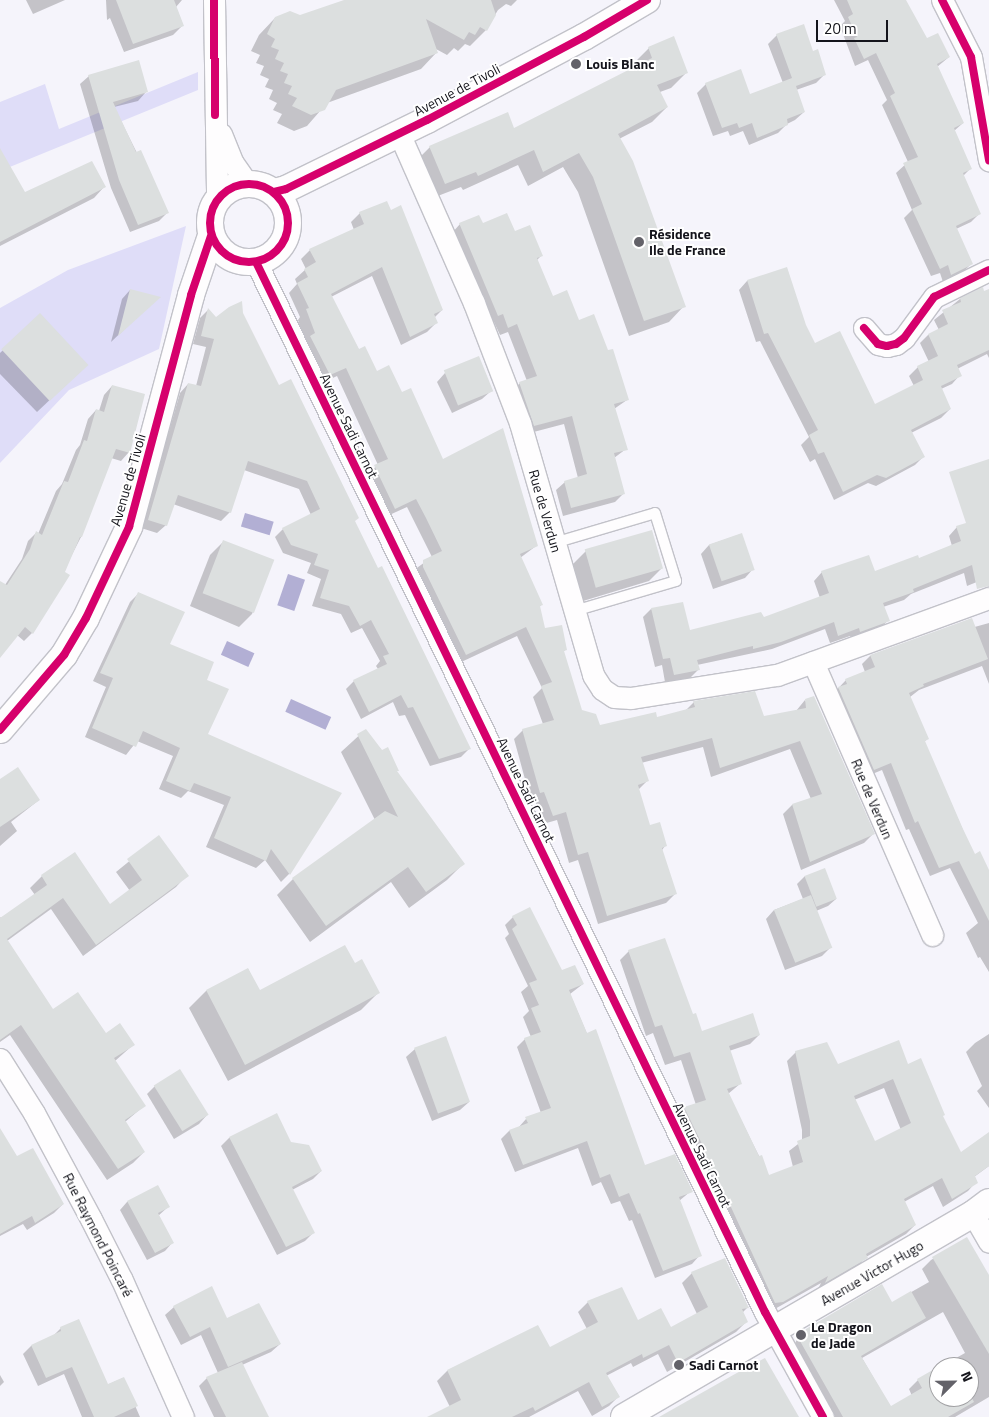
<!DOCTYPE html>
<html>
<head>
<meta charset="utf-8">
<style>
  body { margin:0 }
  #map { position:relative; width:989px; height:1417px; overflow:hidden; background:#f5f4fb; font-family:"Titillium Web",sans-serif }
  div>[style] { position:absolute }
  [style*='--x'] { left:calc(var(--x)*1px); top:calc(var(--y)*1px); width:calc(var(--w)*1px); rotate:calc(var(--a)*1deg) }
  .green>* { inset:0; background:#dfddf8 }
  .water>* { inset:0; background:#b2afd4; transform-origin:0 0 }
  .shadow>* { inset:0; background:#0003 }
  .building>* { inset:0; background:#dcdfdf; transform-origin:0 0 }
  .roads { filter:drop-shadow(1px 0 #c2c2c9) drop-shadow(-1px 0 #c2c2c9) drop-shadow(0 1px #c2c2c9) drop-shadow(0 -1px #c2c2c9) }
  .service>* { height:10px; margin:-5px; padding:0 5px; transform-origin:5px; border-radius:5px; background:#fefdfe }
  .minor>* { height:21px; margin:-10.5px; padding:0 10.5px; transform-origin:10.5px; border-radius:10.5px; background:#fefdfe }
  .tertiary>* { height:26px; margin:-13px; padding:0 13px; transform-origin:13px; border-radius:13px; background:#fefdfe }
  .tertiary>.ring { margin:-13px; padding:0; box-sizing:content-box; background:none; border:26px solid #fefdfe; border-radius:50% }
  .cycleway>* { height:8px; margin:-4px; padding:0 4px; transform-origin:4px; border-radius:4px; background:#d6006c }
  .cycleway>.ring { margin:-4px; padding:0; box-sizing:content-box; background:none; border:8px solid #d6006c; border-radius:50% }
  .dots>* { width:14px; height:14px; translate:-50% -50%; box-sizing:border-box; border:2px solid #fff; border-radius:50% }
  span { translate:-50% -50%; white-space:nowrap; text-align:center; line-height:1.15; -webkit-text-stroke:4px #fff; paint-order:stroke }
  .poi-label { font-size:14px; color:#14141b; font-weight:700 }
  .left { translate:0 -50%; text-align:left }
  .street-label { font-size:14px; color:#14141b }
  .north { position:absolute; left:929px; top:1357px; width:50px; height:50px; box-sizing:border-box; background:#fff; border:1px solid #a1a1a4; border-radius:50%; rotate:67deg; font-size:14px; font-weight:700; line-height:20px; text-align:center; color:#14141b }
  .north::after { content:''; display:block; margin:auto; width:18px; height:22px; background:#636269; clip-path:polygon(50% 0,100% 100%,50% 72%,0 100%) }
  .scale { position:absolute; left:816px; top:20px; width:72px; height:22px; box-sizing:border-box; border:2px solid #14141b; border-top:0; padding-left:6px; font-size:15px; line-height:18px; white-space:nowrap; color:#14141b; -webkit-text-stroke:4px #fff; paint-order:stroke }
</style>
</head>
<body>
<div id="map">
  <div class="green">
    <div style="clip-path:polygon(198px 72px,198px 90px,0 171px,0 102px,45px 84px,59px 129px)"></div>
    <div style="clip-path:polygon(186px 226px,159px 349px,69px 390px,0 463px,0 308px,68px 270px)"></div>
  </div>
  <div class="water">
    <div style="left:245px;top:513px;width:30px;height:14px;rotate:17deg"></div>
    <div style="left:288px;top:574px;width:18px;height:33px;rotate:19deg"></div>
    <div style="left:227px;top:641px;width:30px;height:15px;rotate:24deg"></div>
    <div style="left:291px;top:699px;width:44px;height:14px;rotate:24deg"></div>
  </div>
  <div class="shadow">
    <div style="clip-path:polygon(26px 0,65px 0,33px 14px)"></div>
    <div style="clip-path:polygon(106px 0,182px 0,176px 7px,183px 25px,173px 35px,124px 52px,110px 18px,107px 20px)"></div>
    <div style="clip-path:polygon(347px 0,517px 0,511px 6px,506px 4px,498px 10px,486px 30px,470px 46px,465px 44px,458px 51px,454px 48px,447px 55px,436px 49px,437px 52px,421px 69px,327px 103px,307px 126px,294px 131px,277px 123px,282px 114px,273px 110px,277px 103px,269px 99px,273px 90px,265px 87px,269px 79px,260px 75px,264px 66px,256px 63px,260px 55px,251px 51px,259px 35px,275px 18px,299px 17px)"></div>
    <div style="clip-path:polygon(834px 0,894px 0,926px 40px,949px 57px,937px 67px,963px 123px,954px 131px,970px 169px,963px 176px,979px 214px,971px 222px,956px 229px,971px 264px,963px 272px,943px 282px,940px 273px,931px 276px,904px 218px,912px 210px,896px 173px,908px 162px,882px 105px,887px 100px,868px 60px,855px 66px,840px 26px,845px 21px)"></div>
    <div style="clip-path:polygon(777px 35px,812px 52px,825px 74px,816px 83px,796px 90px,804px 112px,795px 120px,787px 124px,778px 133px,749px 145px,743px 131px,730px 136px,728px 131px,713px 136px,697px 93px,706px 84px,749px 96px,783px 83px,768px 44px)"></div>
    <div style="clip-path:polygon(649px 48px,686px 73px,671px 88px,660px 92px,667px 107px,652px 122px,619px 139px,684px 306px,669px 322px,629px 336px,578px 192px,563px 167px,528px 186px,518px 165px,463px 190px,461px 187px,430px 199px,415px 162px,430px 147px,514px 130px,636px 68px,634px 63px)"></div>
    <div style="clip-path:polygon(89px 76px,146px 92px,138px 101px,114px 107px,167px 213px,159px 221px,130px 232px,111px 188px,80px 84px)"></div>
    <div style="clip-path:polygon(0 166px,25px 194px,104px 187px,94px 198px,0 246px)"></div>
    <div style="clip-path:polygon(360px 213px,442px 310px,434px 318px,436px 323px,427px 332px,401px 345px,372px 276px,331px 297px,359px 350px,376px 372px,401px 394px,442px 460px,536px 546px,520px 558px,541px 605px,539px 608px,544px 629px,566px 649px,563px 652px,581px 711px,599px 726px,656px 719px,685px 711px,694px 702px,763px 718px,796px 711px,805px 700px,873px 834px,864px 843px,801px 870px,783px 814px,792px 805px,811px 799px,790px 749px,711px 777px,703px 747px,641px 763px,647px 781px,638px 790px,649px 827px,665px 846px,662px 850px,675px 894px,666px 903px,598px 924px,578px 860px,569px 863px,557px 820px,543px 824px,535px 800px,531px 801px,514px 739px,523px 730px,543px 724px,533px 697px,542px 688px,517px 636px,457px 664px,414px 570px,432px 557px,407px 507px,385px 517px,365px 476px,378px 465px,337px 376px,320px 384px,298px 320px,300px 317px,289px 293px,297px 284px,295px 279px,306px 269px,301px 259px,310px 250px,354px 230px,351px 222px)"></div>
    <div style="clip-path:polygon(460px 224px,482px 225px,514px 233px,541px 256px,537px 260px,553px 298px,579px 321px,627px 400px,614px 409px,626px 449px,614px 458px,624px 493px,615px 502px,563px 516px,556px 490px,565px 482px,578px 478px,564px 424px,526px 434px,511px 392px,520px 383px,527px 381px,508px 332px,500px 335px,494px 322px,490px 324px,452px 233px)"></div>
    <div style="clip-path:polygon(787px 269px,805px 325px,814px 345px,875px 406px,914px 386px,909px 376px,918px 367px,929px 362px,920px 343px,928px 335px,939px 330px,934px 320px,960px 299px,989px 290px,989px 358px,987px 354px,957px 369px,960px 375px,952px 384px,941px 389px,950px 409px,941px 418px,911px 433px,923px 457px,915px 465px,876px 486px,868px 483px,834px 500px,815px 459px,810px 462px,801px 445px,809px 437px,760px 341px,756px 342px,739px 290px,747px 281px)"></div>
    <div style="clip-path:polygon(130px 290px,150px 305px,111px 342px,122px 299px)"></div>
    <div style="clip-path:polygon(208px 310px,216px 318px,241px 314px,279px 387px,354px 522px,469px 749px,461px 757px,430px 766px,405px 715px,399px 716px,393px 702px,361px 719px,346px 689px,354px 681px,378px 669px,376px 666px,380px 661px,362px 628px,351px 633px,341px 614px,312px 606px,321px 579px,307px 573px,311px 563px,283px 553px,275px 537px,283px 529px,311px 515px,299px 489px,244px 470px,230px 512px,221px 521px,173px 504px,166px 525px,157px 533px,141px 528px,180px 393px,188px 384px,196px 386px,206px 347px,193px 344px,200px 318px)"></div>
    <div style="clip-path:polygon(40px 315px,73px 378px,37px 412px,0 374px,0 353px)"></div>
    <div style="clip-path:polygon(478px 358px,491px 391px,482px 399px,452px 413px,437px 382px,445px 373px)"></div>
    <div style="clip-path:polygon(112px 386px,129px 452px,121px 461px,111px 458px,81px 537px,32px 633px,24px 641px,17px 635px,0 656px,0 585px,5px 585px,22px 559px,28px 541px,36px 533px,38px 534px,56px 491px,62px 484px,76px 450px,80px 445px,88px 419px,96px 410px,99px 411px,104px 395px)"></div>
    <div style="clip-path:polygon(957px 527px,989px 532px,989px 577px,967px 586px,964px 573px,911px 594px,904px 600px,883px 607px,888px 620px,880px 629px,852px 639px,850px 636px,830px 643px,825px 629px,772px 649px,697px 665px,698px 670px,690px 678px,665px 682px,662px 665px,655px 667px,643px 617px,651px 609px,689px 631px,763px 619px,820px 598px,814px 581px,822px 572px,874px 572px,918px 559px,952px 546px,949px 536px)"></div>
    <div style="clip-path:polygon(741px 534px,753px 569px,745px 578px,713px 589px,701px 554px,709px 545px)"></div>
    <div style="clip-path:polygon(223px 542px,272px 561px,252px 614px,239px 627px,190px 606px,210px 555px)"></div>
    <div style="clip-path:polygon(586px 551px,662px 568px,649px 581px,583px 601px,573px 564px)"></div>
    <div style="clip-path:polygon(138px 594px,168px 645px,205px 680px,206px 735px,340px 794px,289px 874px,281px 882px,265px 860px,256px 868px,206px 847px,224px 805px,188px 791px,181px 798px,159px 789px,173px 756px,137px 741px,126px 755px,85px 737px,106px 687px,93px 681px,130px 602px)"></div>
    <div style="clip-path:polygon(989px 623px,989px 684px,982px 666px,919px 690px,910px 697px,927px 739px,924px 742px,974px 855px,989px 873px,989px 972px,980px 957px,978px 958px,966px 933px,978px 923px,950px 868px,930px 876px,909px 829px,906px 830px,882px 770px,865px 777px,830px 697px,846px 680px,865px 672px,862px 664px,870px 656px)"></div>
    <div style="clip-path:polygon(365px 730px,398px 770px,396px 772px,463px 864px,447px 880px,409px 908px,391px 882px,310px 942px,277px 895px,293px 879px,375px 820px,341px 752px)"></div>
    <div style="clip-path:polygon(0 780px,39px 800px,11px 822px,17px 831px,0 846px)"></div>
    <div style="clip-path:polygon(159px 837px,187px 875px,176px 887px,83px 956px,51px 909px,7px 941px,53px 1011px,133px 1045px,115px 1061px,144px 1106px,125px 1122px,144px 1152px,133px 1163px,107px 1180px,10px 1035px,0 1042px,0 917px,1px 918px,35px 895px,30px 888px,42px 876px,75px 854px,110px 906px,130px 891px,116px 872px)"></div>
    <div style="clip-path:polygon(805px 876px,836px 899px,828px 906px,816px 911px,830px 948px,822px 956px,785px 970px,766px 919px,774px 910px,803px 899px,797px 884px)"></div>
    <div style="clip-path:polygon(513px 917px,561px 972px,583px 984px,570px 994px,644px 1167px,691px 1191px,679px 1201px,700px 1255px,692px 1264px,655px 1278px,632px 1220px,629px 1221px,620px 1201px,611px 1204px,601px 1182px,592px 1186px,578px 1148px,515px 1172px,501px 1139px,509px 1131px,518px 1128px,526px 1119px,541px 1113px,517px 1047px,525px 1039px,531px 1037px,523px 1017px,529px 1011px,521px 992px,528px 986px,505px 938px,509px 934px,505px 925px)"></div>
    <div style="clip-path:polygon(evenodd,629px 951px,693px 1015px,701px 1032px,759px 1035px,750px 1044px,729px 1051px,741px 1083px,728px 1094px,769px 1176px,793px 1167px,789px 1151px,802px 1141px,802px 1130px,787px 1061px,796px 1052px,838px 1066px,907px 1065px,942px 1116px,960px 1154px,989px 1133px,989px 1166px,974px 1177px,976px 1182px,968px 1191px,943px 1207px,933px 1186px,904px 1202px,915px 1225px,906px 1234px,866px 1257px,857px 1267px,818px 1289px,821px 1283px,773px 1310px,676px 1117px,685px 1108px,696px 1105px,681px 1060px,665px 1065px,653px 1033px,646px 1036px,620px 960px,629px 951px,884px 1088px,901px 1130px,875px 1143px,854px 1100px,884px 1088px)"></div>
    <div style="clip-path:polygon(355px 964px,378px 993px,361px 1010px,228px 1081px,189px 1008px,206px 991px,248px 969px,260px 992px)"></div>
    <div style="clip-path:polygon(989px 1034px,989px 1108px,977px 1091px,982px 1086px,966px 1052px,975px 1043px)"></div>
    <div style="clip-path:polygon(415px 1049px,469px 1102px,460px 1110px,432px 1121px,406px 1057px)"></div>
    <div style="clip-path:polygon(155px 1086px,207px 1115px,199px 1124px,174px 1139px,147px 1094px)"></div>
    <div style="clip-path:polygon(276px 1115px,291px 1144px,321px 1171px,313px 1179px,292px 1190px,313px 1233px,305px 1241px,277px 1255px,221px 1146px,229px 1138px)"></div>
    <div style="clip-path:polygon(0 1137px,16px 1158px,63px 1204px,54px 1213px,27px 1230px,23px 1224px,0 1236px)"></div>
    <div style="clip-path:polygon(158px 1187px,168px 1207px,158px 1216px,172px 1243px,165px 1251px,147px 1260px,120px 1210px,127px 1202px)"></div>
    <div style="clip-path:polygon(evenodd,967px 1239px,989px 1278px,989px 1397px,955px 1417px,829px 1417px,792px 1351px,797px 1339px,806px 1330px,892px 1303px,929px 1282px,922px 1269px,931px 1260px,967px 1239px,943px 1312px,965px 1353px,940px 1367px,969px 1367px,969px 1397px,939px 1397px,939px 1368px,918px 1380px,909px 1389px,912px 1396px,891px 1408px,862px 1358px,943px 1312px)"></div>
    <div style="clip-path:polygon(692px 1273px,748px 1307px,742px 1313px,746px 1322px,736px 1332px,667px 1372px,658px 1354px,633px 1367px,631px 1363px,606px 1376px,619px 1396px,609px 1406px,592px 1416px,578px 1391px,529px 1417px,430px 1417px,450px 1407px,437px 1381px,447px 1371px,538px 1327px,550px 1349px,587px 1329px,578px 1312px,588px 1302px,638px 1322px,670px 1329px,697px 1314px,682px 1283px)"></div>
    <div style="clip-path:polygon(174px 1307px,227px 1320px,280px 1344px,271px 1352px,242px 1365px,268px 1417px,214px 1417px,199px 1386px,207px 1378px,218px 1373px,201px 1335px,181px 1345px,165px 1315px)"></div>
    <div style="clip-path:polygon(61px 1328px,107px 1385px,123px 1378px,140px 1417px,82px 1417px,64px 1374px,38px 1386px,23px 1354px,31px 1346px,53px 1336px)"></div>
    <div style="clip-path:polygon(0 1375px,4px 1382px,0 1386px)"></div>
  </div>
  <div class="building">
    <div style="clip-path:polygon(116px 0,174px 0,184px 26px,133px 44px)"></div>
    <div style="clip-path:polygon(344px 0,491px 0,496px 15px,487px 31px,480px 27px,475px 35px,469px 32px,464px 40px,426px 19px,438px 53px,336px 90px,325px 110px,311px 115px,292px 106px,297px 98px,288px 94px,292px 86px,284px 83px,288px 74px,280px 71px,284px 63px,275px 59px,279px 50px,271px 47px,275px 39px,267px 34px,275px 17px,290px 11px,300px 15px)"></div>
    <div style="clip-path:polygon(847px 0,906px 0,927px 38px,938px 33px,950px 57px,937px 64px,964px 123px,954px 128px,972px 169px,963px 173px,981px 214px,956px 226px,973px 264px,951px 275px,948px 265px,940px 269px,912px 209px,922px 204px,903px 163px,918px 157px,890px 96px,895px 93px,876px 53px,864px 59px,854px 38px,857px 37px,848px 17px,853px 14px)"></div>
    <div style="clip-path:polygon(804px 24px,813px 51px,818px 49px,826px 75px,796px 86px,805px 112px,787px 119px,788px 125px,757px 138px,752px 123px,739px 128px,737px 123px,722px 128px,705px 83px,741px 69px,750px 94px,792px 78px,776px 34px)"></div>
    <div style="clip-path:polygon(674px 36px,688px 73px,657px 85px,668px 107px,618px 134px,633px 161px,686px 307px,644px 321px,593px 177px,579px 153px,543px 172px,534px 150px,478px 176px,476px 172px,445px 184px,429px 146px,508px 112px,514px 128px,652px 58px,648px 47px)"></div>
    <div style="clip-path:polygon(139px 60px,148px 92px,113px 102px,136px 152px,141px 150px,169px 213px,138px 225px,119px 180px,88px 75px)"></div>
    <div style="clip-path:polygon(0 148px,25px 192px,92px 161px,106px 187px,0 242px)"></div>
    <div style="clip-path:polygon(387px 201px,391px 210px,401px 205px,443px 310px,434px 314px,438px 323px,410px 337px,382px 267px,331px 294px,359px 349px,365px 346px,377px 371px,389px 365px,402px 392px,411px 388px,443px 459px,503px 428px,538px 546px,520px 554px,543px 605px,540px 606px,545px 628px,562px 625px,567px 650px,564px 651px,582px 710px,596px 714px,600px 725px,656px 712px,657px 717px,695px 707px,693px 701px,755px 691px,764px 716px,806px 708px,805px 699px,814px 696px,875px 834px,810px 862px,792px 804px,822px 794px,800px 741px,720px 768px,712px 738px,641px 757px,649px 781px,638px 785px,650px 825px,660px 822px,667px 846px,662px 848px,677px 894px,607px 916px,588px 852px,578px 855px,566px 812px,553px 816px,544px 792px,540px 793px,522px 729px,554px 720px,541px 686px,552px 682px,526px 627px,466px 655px,423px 567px,423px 560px,442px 551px,426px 518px,416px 499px,395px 509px,374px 465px,388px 459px,346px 368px,330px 375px,310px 336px,315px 333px,306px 309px,309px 308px,297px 283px,308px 277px,304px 269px,316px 262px,309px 249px,364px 224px,359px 212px)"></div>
    <div style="clip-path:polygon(507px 213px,515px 231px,530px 225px,543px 256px,537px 258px,553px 296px,567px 290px,579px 320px,594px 314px,608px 350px,613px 349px,629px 400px,614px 404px,628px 450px,614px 453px,625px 494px,571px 508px,564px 481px,587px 474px,572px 416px,534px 426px,519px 382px,537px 376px,517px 324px,508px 328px,503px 314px,498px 316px,459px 223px,479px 215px,483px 223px)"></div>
    <div style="clip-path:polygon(787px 267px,806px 325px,815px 343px,840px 331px,875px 404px,923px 380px,917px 366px,938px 356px,928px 334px,948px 324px,942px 310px,961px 302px,960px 298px,983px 287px,984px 291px,989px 289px,989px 350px,957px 365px,962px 376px,941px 386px,951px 409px,911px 430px,925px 457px,886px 478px,877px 475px,843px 492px,824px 452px,818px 454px,809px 435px,818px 430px,768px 333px,764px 334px,747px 280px)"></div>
    <div style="clip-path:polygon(130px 289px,161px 297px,118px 336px)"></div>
    <div style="clip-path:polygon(242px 301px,243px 313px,279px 385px,291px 379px,359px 518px,355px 521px,378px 568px,382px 566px,471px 749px,439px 759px,413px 707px,408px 708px,401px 695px,369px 712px,353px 680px,387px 664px,383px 656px,389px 654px,371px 620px,360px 626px,349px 606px,320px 598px,329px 570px,314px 565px,318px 554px,291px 545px,282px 528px,320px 509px,307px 481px,248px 461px,231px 513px,178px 495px,167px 526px,148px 520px,188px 383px,201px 386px,214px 339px,201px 336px,208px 308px,216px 317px,229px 307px)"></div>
    <div style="left:40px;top:313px;width:71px;height:53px;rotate:47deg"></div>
    <div style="left:479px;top:356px;width:38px;height:38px;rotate:68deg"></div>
    <div style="clip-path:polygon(112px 385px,145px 394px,130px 453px,116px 449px,82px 537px,80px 537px,65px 572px,70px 575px,33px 634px,25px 627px,0 658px,0 581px,7px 585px,30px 549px,36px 531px,42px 535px,64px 481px,68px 482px,84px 440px,87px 441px,96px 409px,104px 412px)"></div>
    <div style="clip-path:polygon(989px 459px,989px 586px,977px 589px,972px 565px,913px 589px,914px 592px,883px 603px,890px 621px,860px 632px,859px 628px,838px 636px,834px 622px,781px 642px,753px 649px,753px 646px,740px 649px,697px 660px,700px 670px,674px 675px,670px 658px,663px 659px,651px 608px,683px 602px,690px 630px,761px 612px,764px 617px,829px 593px,821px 571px,869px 555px,875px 571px,918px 555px,919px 558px,961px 541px,956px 526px,966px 523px,949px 472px)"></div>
    <div style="left:652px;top:530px;width:40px;height:70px;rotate:74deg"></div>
    <div style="left:742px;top:533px;width:39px;height:35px;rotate:71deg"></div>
    <div style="left:223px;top:540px;width:55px;height:57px;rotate:21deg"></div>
    <div style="clip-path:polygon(138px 592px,185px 612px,170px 644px,214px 662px,207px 680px,229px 689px,208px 734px,342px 793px,290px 875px,271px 849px,266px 861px,214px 838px,231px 797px,194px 783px,190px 791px,166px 781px,180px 748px,143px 731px,136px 747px,92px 728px,113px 678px,100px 673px)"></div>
    <div style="clip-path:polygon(972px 618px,988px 659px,923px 684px,924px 686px,909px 693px,929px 739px,925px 741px,963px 829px,975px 854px,980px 851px,989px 870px,989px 921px,959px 861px,939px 868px,918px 821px,915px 823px,891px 763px,874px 770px,838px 687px,847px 684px,845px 679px,875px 667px,870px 655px)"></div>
    <div style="clip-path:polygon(366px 729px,382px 750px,388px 747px,399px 771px,397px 771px,465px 864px,426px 892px,408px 867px,326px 926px,292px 878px,385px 811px,398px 817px,357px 734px)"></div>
    <div style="clip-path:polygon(18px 767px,40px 800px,0 827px,0 779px)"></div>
    <div style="clip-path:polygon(159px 835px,189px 876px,96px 945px,63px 898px,7px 939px,53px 1009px,78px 992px,106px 1033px,120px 1023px,135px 1045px,114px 1058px,146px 1106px,125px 1120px,145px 1152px,118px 1169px,21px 1025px,0 1040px,0 918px,47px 885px,41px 875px,75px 852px,110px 904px,142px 880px,127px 859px)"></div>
    <div style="left:825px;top:868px;width:33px;height:22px;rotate:69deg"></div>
    <div style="left:811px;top:895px;width:57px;height:40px;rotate:68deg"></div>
    <div style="clip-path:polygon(530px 907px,562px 970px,575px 965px,584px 984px,569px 990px,587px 1033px,596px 1029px,645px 1165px,675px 1154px,693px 1192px,679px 1197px,702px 1256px,663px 1271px,640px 1213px,638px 1214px,629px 1193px,619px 1197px,610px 1174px,600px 1178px,587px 1141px,523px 1165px,509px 1130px,528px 1123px,525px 1117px,551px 1108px,524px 1038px,541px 1032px,531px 1008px,539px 1005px,529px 983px,537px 980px,512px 929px,517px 925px,512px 916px)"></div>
    <div style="clip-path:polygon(evenodd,665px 938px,693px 1014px,696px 1013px,702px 1031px,753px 1013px,760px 1035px,729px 1046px,742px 1084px,727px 1089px,759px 1156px,762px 1155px,769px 1175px,803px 1162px,797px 1141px,810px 1136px,810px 1121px,795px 1051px,827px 1042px,838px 1064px,899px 1040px,908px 1064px,921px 1058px,945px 1115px,943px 1116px,961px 1152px,989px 1132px,989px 1166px,975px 1176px,978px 1183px,952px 1199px,942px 1178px,904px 1199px,916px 1225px,866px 1254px,868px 1258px,825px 1283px,828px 1276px,783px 1302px,775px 1303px,719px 1181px,716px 1183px,698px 1145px,702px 1144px,684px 1107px,706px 1100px,690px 1052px,674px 1057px,662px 1025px,655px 1027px,628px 950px,665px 938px,893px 1079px,911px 1123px,875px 1141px,854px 1096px,893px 1079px)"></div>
    <div style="clip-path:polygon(345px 945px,355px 963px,362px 959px,380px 993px,245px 1065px,206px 990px,248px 968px,260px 990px)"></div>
    <div style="left:446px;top:1036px;width:70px;height:34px;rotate:70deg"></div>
    <div style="left:180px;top:1069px;width:54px;height:31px;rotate:58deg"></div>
    <div style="clip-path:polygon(277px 1113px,291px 1142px,309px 1145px,322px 1171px,292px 1187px,315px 1233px,286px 1247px,229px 1137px)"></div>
    <div style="clip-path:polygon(0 1128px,17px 1156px,33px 1148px,64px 1204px,35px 1223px,32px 1216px,0 1234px)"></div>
    <div style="clip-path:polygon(158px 1185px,170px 1207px,158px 1213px,174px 1243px,155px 1253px,127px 1201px)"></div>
    <div style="clip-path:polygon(967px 1237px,989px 1275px,989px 1354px,932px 1257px)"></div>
    <div style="clip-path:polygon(725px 1258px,749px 1308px,742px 1309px,748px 1322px,678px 1363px,669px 1345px,643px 1358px,642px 1354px,606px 1373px,620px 1397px,602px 1407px,589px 1382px,535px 1411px,533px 1407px,512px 1417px,427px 1417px,461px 1400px,447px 1370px,538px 1325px,550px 1347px,598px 1322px,587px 1301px,622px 1287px,638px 1320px,661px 1308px,671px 1327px,708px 1307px,691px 1272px)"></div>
    <div style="clip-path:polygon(882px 1284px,892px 1302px,911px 1291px,926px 1318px,861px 1356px,891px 1406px,922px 1388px,917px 1379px,950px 1360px,955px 1367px,939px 1367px,939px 1397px,969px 1397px,969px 1392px,974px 1402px,948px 1417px,843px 1417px,800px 1341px,806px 1329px)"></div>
    <div style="clip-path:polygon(212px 1286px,227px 1318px,259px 1303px,281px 1344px,228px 1367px,210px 1327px,190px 1337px,173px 1306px)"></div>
    <div style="clip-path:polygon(79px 1319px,108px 1384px,124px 1377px,138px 1406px,114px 1417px,94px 1417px,72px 1367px,46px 1378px,31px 1345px,61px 1331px,60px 1327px)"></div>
    <div style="clip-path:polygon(765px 1358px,799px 1417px,659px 1417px,735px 1374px)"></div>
    <div style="clip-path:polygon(242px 1362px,251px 1381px,269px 1417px,226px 1417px,206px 1377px)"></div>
  </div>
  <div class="roads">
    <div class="service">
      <div style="--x:554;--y:543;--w:105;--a:-16.5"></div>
      <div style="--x:655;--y:513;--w:71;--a:72.8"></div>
      <div style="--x:676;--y:581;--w:106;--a:163.6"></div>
    </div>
    <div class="minor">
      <div style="--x:214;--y:0;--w:199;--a:89.1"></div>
      <div style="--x:942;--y:0;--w:64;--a:63"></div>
      <div style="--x:971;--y:57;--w:105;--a:80.1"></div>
      <div style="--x:399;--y:133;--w:186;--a:66.2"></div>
      <div style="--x:474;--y:303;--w:129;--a:69"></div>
      <div style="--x:520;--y:423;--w:262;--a:73.8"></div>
      <div style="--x:593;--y:675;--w:17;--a:57"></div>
      <div style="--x:602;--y:689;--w:14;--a:34"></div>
      <div style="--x:614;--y:697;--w:17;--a:3"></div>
      <div style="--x:631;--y:698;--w:148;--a:-9"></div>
      <div style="--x:777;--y:675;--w:226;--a:-20"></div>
      <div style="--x:221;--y:134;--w:31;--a:68"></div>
      <div style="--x:233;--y:163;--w:24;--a:55"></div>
      <div style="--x:256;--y:262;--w:1167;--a:64.14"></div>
      <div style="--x:765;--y:1312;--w:120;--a:61.1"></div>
      <div style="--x:864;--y:328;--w:21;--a:49"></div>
      <div style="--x:878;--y:344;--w:9;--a:13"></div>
      <div style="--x:887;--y:346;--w:9;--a:-13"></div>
      <div style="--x:896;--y:344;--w:10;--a:-37"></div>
      <div style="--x:904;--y:338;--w:51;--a:-53.8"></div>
      <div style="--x:934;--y:297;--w:61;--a:-26.1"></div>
      <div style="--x:813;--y:662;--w:298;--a:66.4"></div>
      <div style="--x:0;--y:1059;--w:64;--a:57.8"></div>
      <div style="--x:34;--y:1113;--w:120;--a:61.7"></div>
      <div style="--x:91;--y:1219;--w:68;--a:63.1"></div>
      <div style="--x:122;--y:1280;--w:150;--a:66"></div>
      <div style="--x:973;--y:1214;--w:32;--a:60"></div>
    </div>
    <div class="tertiary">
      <div class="ring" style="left:210px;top:184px;width:52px;height:52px"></div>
      <div style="--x:274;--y:192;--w:12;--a:-14"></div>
      <div style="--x:286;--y:189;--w:157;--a:-26.1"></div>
      <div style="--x:427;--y:120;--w:178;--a:-27.9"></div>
      <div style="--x:584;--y:37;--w:73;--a:-30.4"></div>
      <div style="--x:0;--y:730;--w:99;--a:-49.5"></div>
      <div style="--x:64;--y:655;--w:43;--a:-59.3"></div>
      <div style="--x:86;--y:618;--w:101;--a:-64.7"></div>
      <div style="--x:129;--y:527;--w:240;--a:-75"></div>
      <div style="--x:191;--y:295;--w:62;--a:-71.3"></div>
      <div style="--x:624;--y:1417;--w:404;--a:-30.2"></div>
      <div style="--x:973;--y:1214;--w:20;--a:-37"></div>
    </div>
  </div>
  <div class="cycleway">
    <div style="--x:214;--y:0;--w:115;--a:89.5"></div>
    <div style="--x:942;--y:0;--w:64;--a:63"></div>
    <div style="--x:971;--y:57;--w:105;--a:80.1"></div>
    <div class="ring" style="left:210px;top:184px;width:70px;height:70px"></div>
    <div style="--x:274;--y:192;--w:12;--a:-14"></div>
    <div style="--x:286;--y:189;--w:157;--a:-26.1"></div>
    <div style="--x:427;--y:120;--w:178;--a:-27.9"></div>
    <div style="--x:584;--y:37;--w:73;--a:-30.4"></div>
    <div style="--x:256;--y:262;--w:1167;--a:64.14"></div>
    <div style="--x:765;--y:1312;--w:120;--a:61.1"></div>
    <div style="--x:864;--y:328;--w:21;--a:49"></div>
    <div style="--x:878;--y:344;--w:9;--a:13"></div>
    <div style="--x:887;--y:346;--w:9;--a:-13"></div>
    <div style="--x:896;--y:344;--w:10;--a:-37"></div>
    <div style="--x:904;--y:338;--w:51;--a:-53.8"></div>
    <div style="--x:934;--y:297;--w:61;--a:-26.1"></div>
    <div style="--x:0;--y:730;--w:99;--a:-49.5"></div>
    <div style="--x:64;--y:655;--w:43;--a:-59.3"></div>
    <div style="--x:86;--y:618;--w:101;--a:-64.7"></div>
    <div style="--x:129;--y:527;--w:240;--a:-75"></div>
    <div style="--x:191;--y:295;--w:62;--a:-71.3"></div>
  </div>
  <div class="dots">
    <div style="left:576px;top:64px;background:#636269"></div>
    <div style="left:639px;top:242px;background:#636269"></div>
    <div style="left:801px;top:1335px;background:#636269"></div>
    <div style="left:679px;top:1365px;background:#636269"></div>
  </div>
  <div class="poi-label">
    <span class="left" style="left:586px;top:64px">Louis Blanc</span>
    <span class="left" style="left:649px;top:242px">Résidence<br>Ile de France</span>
    <span class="left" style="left:811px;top:1335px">Le Dragon<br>de Jade</span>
    <span class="left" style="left:689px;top:1365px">Sadi Carnot</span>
  </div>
  <div class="street-label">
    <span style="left:457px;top:90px;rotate:-28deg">Avenue de Tivoli</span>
    <span style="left:349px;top:426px;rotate:64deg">Avenue Sadi Carnot</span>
    <span style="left:128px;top:480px;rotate:-74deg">Avenue de Tivoli</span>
    <span style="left:545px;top:511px;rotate:74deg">Rue de Verdun</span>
    <span style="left:526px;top:790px;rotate:64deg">Avenue Sadi Carnot</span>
    <span style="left:872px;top:799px;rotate:67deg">Rue de Verdun</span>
    <span style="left:702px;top:1155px;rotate:64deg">Avenue Sadi Carnot</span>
    <span style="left:98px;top:1235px;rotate:63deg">Rue Raymond Poincaré</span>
    <span style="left:872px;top:1273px;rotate:-30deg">Avenue Victor Hugo</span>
  </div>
  <div class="north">N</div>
  <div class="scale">20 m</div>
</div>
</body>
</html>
